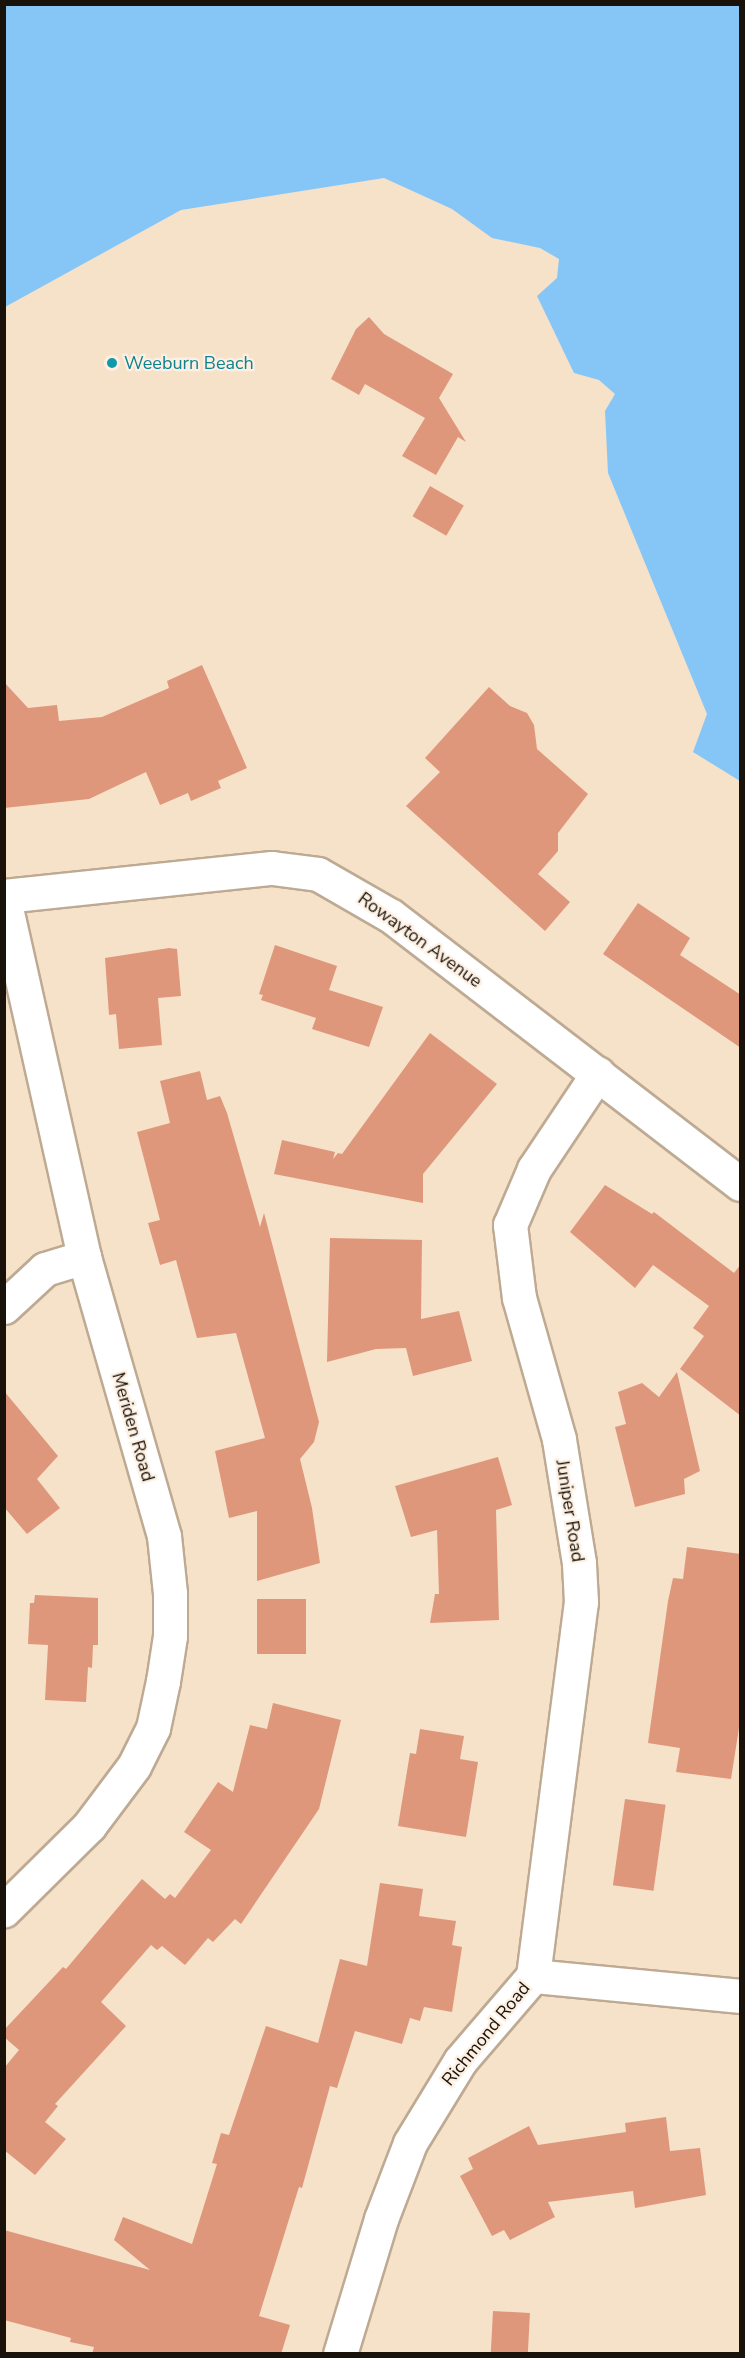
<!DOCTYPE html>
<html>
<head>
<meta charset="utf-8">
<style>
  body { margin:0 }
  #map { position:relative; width:745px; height:2358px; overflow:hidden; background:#f6e1c9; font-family:"Nunito Sans",sans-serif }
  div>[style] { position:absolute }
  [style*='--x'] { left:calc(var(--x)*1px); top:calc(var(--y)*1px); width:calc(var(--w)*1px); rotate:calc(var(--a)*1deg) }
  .water>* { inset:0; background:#86c6f7 }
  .building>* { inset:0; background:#df977c; transform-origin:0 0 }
  .roads { filter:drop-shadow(2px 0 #beaa93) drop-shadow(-2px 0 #beaa93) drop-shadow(0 2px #beaa93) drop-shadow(0 -2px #beaa93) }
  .minor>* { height:33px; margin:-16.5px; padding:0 16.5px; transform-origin:16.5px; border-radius:16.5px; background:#fff }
  .dots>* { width:16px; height:16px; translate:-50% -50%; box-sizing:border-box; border:3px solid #fdf0e2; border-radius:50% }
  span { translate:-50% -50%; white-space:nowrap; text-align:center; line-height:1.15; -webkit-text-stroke:4.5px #fdf0e2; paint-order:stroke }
  .culture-label { font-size:18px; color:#0d838f }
  .left { translate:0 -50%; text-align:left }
  .street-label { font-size:18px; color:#19120a }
  .frame { position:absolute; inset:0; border:6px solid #19120a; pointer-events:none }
</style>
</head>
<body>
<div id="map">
  <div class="water">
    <div style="clip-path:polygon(5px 4px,740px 5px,740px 781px,693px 752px,707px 714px,608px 473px,605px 411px,615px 394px,599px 380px,574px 373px,537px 296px,557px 278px,559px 259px,540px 248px,492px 238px,452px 209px,384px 178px,181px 210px,5px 307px)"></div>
  </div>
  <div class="building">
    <div style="clip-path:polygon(369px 317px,384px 334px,453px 374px,439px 398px,466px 442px,458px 437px,436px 475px,402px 456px,425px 418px,365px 384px,359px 395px,331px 379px,356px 329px)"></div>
    <div style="left:430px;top:486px;width:39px;height:35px;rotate:30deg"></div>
    <div style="clip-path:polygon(202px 665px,247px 768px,218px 781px,221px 788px,191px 801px,188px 793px,160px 805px,146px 772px,89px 799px,4px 808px,4px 682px,28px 708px,57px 705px,59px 721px,102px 717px,169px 688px,167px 681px)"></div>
    <div style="clip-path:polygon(489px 687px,510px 706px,527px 713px,534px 725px,537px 749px,588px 794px,558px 833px,558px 851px,538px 874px,570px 902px,545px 931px,406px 806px,440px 772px,425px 758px)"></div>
    <div style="clip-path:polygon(638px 903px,690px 938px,680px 955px,741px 995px,741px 1048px,603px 954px)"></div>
    <div style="clip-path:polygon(275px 945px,337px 966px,329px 990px,383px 1007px,369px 1047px,312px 1029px,316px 1018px,261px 1000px,263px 995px,259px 994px)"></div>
    <div style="clip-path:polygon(169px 948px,177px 949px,181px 996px,158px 998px,162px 1045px,119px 1049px,116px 1014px,109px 1015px,105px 958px)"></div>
    <div style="clip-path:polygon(430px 1033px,497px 1084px,423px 1174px,423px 1203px,274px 1174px,282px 1140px,335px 1152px,333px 1159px,338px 1153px,342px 1154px)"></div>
    <div style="clip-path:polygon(200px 1071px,207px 1100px,220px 1096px,227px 1113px,260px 1227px,264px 1213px,319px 1422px,314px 1442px,300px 1459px,312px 1508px,320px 1563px,257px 1581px,257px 1511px,229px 1518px,215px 1451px,265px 1438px,236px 1333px,197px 1338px,176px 1260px,160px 1265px,148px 1223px,160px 1220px,137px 1132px,170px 1123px,160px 1081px)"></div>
    <div style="clip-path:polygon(605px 1185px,652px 1214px,654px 1212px,734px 1273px,741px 1264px,741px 1416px,680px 1369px,704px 1336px,693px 1328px,709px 1306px,653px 1265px,635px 1288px,570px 1232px)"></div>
    <div style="clip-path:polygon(330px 1238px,422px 1240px,421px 1319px,459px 1311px,472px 1361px,413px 1376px,406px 1348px,376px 1349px,327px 1362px)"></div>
    <div style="clip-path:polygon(677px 1372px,700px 1471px,684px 1479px,685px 1494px,635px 1507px,615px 1427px,626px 1424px,618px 1392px,642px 1383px,659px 1397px)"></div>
    <div style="clip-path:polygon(4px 1391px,58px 1456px,37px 1479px,60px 1508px,27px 1534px,4px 1507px)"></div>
    <div style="clip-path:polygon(498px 1457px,512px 1505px,496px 1510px,499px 1620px,430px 1623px,435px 1594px,439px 1594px,437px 1530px,411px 1537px,395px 1486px)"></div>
    <div style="clip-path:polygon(687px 1547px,741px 1554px,741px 1715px,731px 1779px,676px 1772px,680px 1748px,648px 1743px,668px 1601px,673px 1578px,683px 1579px)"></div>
    <div style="clip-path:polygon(35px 1595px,98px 1598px,98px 1645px,93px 1645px,92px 1668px,88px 1667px,86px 1702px,45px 1700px,48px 1645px,28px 1644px,30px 1603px,34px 1603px)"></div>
    <div style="left:306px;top:1599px;width:55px;height:49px;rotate:90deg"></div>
    <div style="clip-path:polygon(273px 1703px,341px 1720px,319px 1809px,241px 1924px,235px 1919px,213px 1942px,208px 1938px,185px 1965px,162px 1946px,157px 1950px,151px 1945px,101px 2002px,126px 2026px,55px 2104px,58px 2106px,45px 2122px,66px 2139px,35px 2175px,4px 2150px,4px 2068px,19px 2050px,4px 2037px,4px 2030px,63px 1967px,66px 1969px,142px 1879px,165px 1899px,170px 1894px,175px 1898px,211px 1850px,184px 1832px,218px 1782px,233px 1792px,250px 1725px,267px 1729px)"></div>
    <div style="clip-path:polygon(420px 1729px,464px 1736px,460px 1759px,478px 1762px,466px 1837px,398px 1826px,410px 1753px,416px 1754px)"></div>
    <div style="left:625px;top:1799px;width:41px;height:87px;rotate:8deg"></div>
    <div style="clip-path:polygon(380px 1883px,423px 1889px,419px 1916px,456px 1921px,452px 1945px,462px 1947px,452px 2012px,424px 2007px,420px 2021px,410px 2018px,402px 2044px,355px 2031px,337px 2088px,330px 2086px,302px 2188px,299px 2187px,259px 2316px,290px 2325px,281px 2354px,92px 2354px,94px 2347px,70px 2342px,71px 2338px,4px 2320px,4px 2230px,150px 2270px,114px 2240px,123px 2217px,192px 2244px,217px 2164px,212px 2163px,221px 2133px,229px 2135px,266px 2026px,318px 2043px,340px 1959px,367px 1966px)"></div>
    <div style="clip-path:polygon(666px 2117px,670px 2151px,700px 2148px,706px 2195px,635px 2208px,633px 2191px,548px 2202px,555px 2217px,510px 2240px,504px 2230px,492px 2236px,460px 2176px,473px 2169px,468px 2158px,529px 2126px,538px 2145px,626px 2132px,625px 2123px)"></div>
    <div style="left:493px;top:2311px;width:37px;height:43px;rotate:3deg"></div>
  </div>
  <div class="roads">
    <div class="minor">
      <div style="--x:4;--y:896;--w:269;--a:-6"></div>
      <div style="--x:272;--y:868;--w:46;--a:7.4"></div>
      <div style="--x:318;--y:874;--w:84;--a:29.9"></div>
      <div style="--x:391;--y:916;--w:440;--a:37.5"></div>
      <div style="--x:4;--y:899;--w:367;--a:77.4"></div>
      <div style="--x:84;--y:1257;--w:290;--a:74"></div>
      <div style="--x:164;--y:1536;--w:57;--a:84"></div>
      <div style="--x:170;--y:1593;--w:43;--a:90"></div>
      <div style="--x:170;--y:1636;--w:46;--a:98.8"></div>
      <div style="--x:163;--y:1681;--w:48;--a:102"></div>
      <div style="--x:153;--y:1728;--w:42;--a:116.6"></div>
      <div style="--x:134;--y:1766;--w:75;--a:126.9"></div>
      <div style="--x:89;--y:1826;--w:120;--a:135.3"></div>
      <div style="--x:4;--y:1307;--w:56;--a:-42.8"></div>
      <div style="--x:45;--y:1269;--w:41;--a:-17.1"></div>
      <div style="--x:533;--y:1976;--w:377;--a:-82.7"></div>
      <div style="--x:581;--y:1602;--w:39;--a:-93"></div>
      <div style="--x:579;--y:1563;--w:126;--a:-99.2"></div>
      <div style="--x:559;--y:1439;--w:147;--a:-105.8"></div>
      <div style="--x:519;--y:1298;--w:74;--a:-97"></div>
      <div style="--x:510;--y:1225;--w:61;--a:-66.8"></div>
      <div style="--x:534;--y:1169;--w:115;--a:-56.3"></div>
      <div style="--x:533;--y:1976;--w:208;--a:5.5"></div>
      <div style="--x:340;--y:2354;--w:141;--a:-73.1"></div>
      <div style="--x:381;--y:2219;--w:81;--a:-69.1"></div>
      <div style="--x:410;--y:2143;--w:96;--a:-58.6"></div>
      <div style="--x:460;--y:2061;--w:112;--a:-49.3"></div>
    </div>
  </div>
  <div class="dots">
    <div style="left:112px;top:363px;background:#0f9aa8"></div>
  </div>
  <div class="culture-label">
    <span class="left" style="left:124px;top:363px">Weeburn Beach</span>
  </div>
  <div class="street-label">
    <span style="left:420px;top:940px;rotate:36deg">Rowayton Avenue</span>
    <span style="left:133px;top:1427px;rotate:74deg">Meriden Road</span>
    <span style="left:570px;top:1511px;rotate:81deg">Juniper Road</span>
    <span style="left:486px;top:2034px;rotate:-51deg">Richmond Road</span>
  </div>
  <div class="frame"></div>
</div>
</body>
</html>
